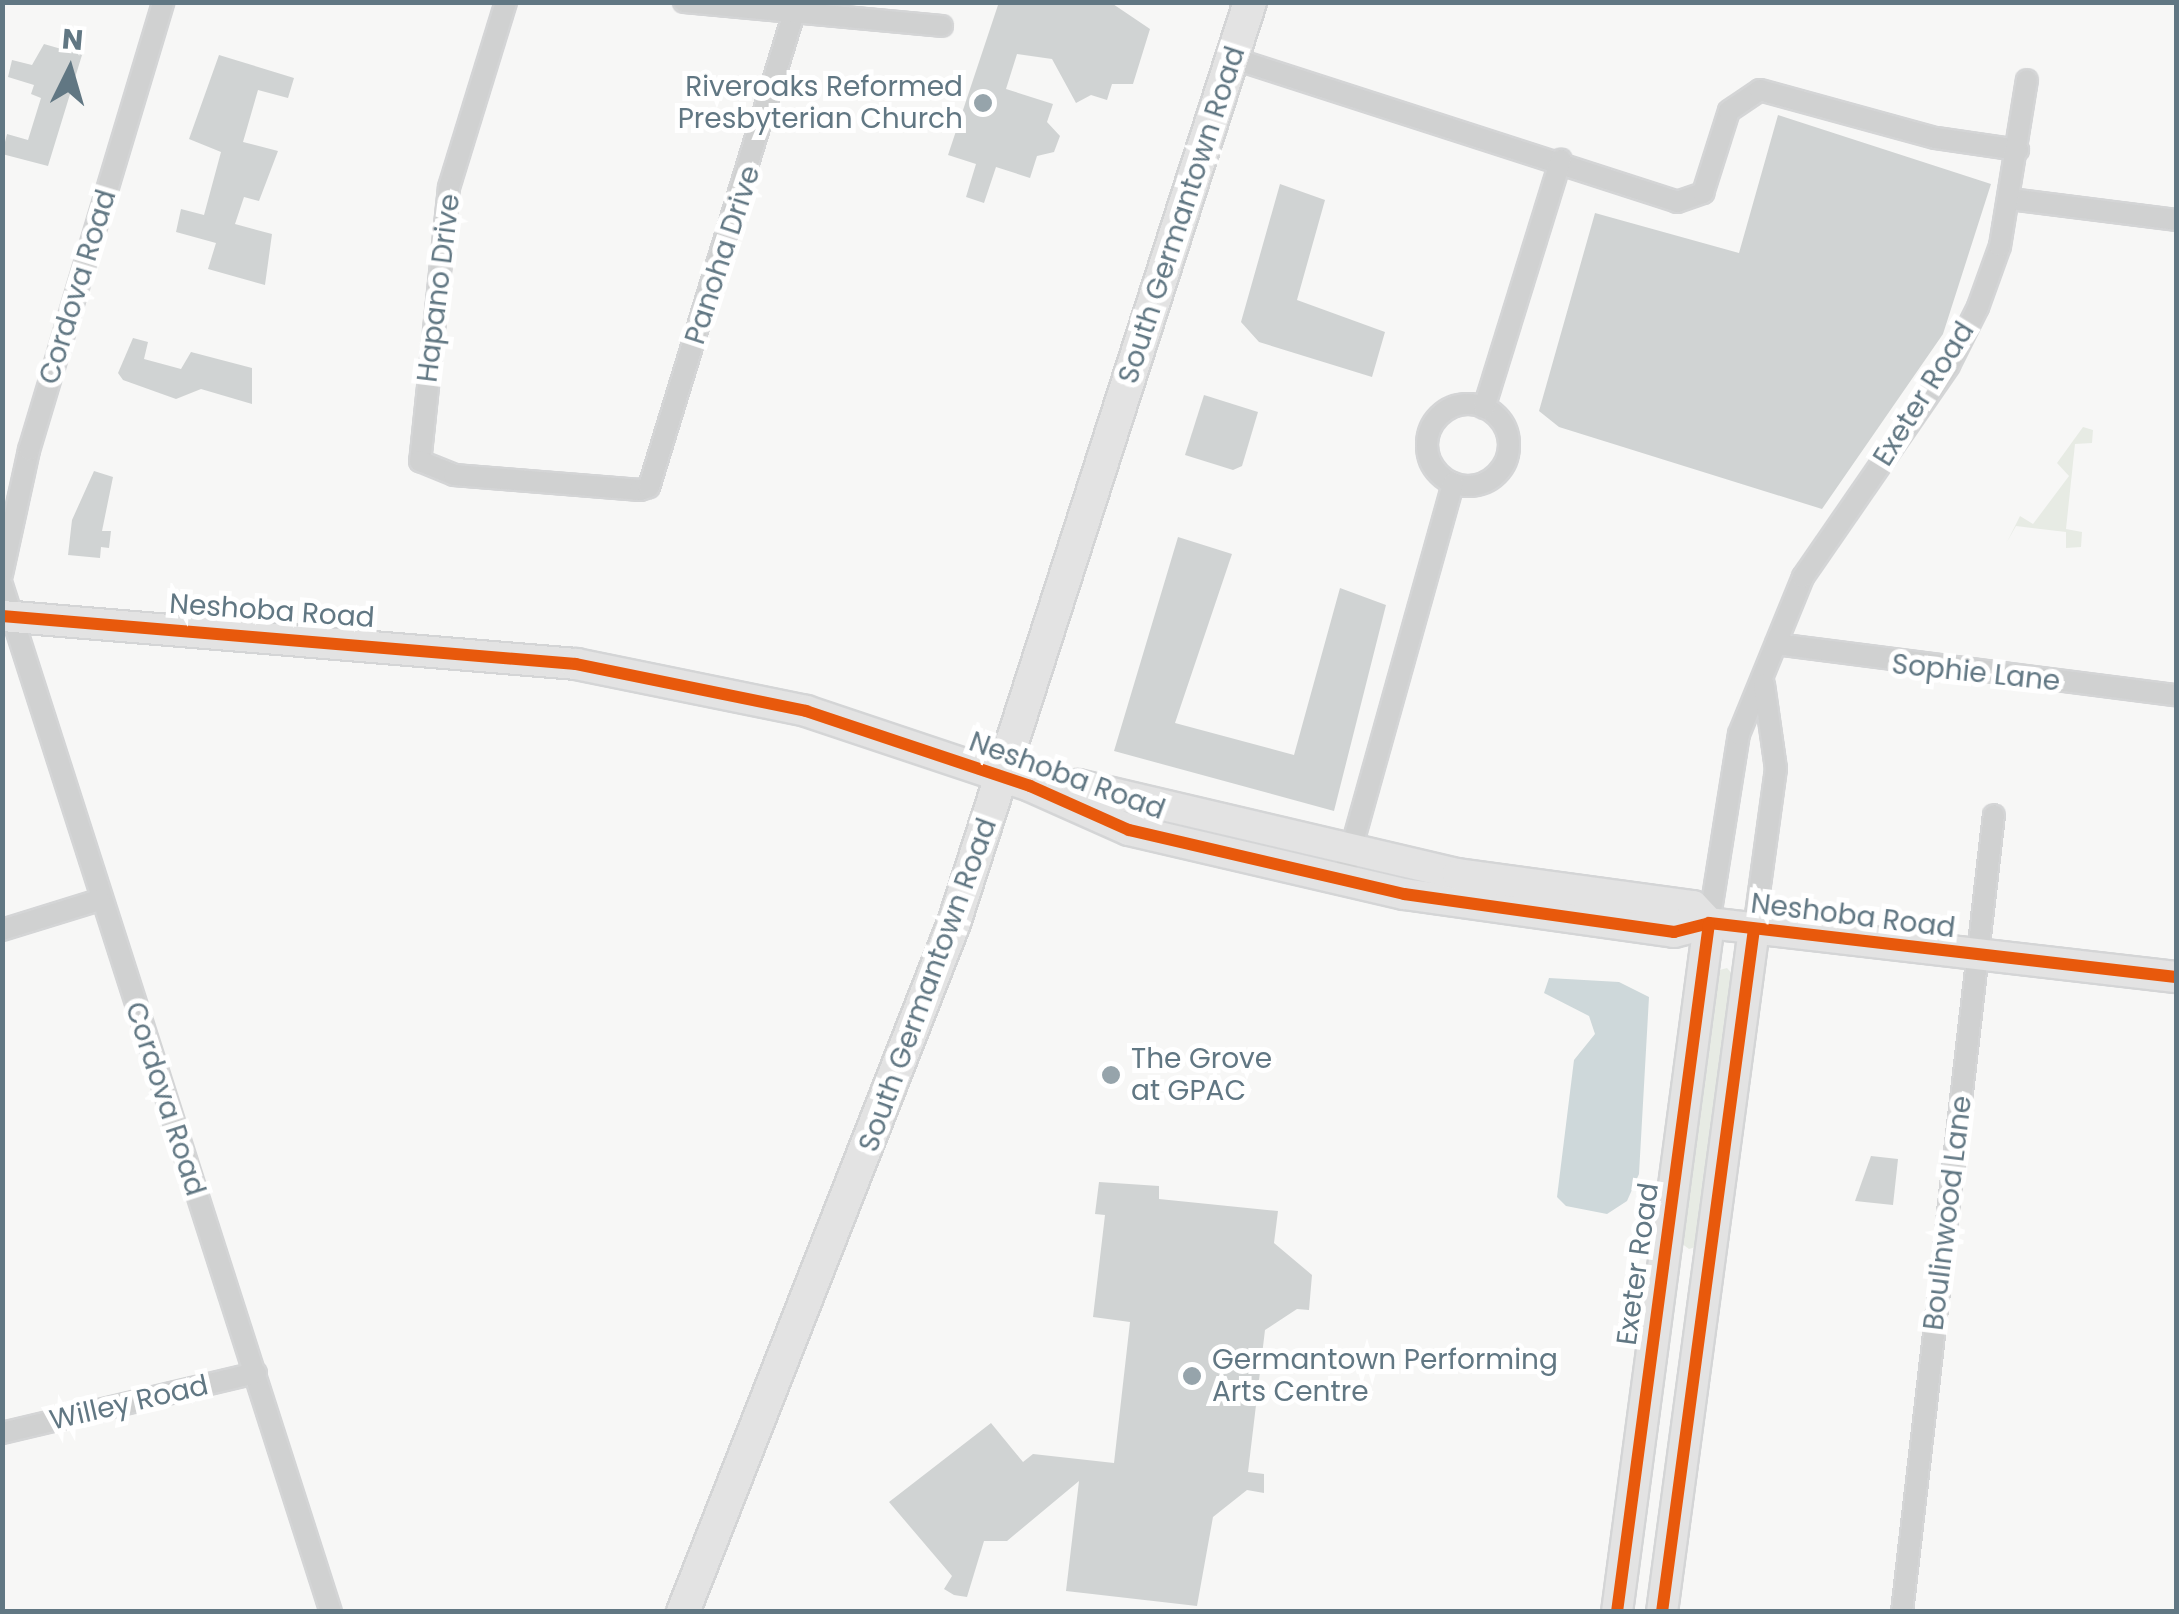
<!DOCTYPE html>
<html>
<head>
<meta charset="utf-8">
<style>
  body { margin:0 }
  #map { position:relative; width:2179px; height:1614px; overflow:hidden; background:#f7f7f6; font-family:Poppins,sans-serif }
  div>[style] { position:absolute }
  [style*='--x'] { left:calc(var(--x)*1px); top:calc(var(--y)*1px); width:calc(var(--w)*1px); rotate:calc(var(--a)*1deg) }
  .green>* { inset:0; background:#e7ebe4 }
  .water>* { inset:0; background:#ced8da }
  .building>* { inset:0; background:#d0d3d3 }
  .roads { filter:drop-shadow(2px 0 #d4d5d6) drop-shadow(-2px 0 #d4d5d6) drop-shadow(0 2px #d4d5d6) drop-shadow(0 -2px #d4d5d6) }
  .street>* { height:20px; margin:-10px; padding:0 10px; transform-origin:10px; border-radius:10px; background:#d0d1d1 }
  .street>.ring { margin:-10px; padding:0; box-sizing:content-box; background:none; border:20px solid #d0d1d1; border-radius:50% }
  .secondary>* { height:30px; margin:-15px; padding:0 15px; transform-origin:15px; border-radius:15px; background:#e3e3e3 }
  .primary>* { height:32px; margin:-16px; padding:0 16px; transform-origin:16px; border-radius:16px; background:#e3e3e3 }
  .cycleway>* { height:12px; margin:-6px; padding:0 6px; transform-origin:6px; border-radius:6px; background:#e8590c }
  .dots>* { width:28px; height:28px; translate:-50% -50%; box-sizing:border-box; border:5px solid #fff; border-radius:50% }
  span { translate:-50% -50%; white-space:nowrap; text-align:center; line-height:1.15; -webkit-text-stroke:10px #fff; paint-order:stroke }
  .poi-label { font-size:28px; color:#617783 }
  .right { translate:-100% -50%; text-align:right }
  .left { translate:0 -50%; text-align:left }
  .street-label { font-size:28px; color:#617783 }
  .frame { position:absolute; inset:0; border:5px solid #617783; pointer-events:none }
  .north { position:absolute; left:20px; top:20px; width:100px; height:100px; -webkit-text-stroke:8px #fff; paint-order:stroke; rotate:5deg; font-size:28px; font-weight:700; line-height:40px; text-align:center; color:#617783 }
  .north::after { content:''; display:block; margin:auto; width:35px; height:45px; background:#617783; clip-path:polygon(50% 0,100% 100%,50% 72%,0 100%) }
</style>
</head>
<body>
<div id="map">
  <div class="green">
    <div style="clip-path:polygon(2083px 427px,2093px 430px,2092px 443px,2075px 444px,2066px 529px,2082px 532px,2081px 547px,2066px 548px,2066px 532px,2016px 526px,2007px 542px,2020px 516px,2033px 524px,2069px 476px,2057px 463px)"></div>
    <div style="clip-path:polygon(1727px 968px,1734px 976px,1699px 1246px,1689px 1249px,1681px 1243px,1716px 971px)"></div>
  </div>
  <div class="water">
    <div style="clip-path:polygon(1549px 978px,1619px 982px,1649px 997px,1639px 1174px,1627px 1201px,1607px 1214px,1566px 1206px,1557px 1197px,1574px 1060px,1595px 1034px,1589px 1016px,1544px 993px)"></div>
  </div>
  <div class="building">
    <div style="clip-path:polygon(999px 2px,1110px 2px,1150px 29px,1133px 84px,1112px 84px,1107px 100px,1091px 95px,1076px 103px,1052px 59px,1017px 54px,1006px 89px,1053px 104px,1047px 122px,1060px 136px,1054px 152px,1037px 156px,1030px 178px,996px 167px,984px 203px,966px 197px,976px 164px,948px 155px)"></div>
    <div style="clip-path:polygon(44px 44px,82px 55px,48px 166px,2px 154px,7px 134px,28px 140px,41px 98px,31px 94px,34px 85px,8px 77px,12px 60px,32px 65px)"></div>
    <div style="clip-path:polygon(219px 55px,294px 78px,288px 98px,258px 90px,243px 142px,278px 151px,259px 201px,244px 197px,235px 224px,272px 234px,265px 285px,208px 269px,216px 243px,176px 232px,181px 209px,204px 215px,221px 152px,189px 139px)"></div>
    <div style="clip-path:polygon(1778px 115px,1991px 184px,1943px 334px,1822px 509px,1559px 427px,1539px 411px,1595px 213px,1739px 253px)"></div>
    <div style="clip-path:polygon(1280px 184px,1325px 200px,1297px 300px,1385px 332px,1372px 377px,1259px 342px,1241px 322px)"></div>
    <div style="clip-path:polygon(133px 338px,148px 342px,144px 359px,181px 369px,191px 352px,252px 368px,252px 404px,201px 389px,176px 399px,123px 380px,118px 373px)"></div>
    <div style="clip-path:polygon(1204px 395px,1258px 412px,1242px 466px,1233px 470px,1185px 455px)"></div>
    <div style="clip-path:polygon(94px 471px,113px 477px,102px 531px,111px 531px,109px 548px,101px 547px,100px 558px,68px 555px,72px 520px)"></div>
    <div style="clip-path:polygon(1178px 537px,1232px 554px,1175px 723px,1294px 755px,1340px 588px,1386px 605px,1334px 811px,1114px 751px)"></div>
    <div style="clip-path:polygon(1871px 1156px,1898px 1159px,1893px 1205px,1855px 1201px)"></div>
    <div style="clip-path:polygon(1099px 1182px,1159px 1186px,1159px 1199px,1278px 1211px,1274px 1243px,1312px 1275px,1309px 1310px,1297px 1309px,1265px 1330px,1248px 1472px,1264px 1474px,1264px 1493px,1247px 1490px,1213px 1517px,1197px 1606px,1066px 1591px,1079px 1481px,1007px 1541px,984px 1541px,967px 1597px,954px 1595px,944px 1589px,952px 1576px,889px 1502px,991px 1423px,1023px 1462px,1033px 1454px,1114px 1463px,1130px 1322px,1093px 1317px,1105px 1215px,1095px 1214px)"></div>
  </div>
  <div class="roads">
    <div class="street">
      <div style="--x:506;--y:2;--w:194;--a:107.1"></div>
      <div style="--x:449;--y:187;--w:276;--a:96"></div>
      <div style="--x:420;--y:461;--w:37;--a:22"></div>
      <div style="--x:454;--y:475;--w:187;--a:4.6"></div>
      <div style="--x:640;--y:490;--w:9;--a:-18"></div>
      <div style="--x:649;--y:487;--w:497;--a:-73"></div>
      <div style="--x:684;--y:2;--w:259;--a:5.3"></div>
      <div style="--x:1232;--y:58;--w:468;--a:17.9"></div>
      <div style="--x:1677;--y:202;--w:28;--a:-19"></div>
      <div style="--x:1703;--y:193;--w:86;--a:-72.4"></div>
      <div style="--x:1729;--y:111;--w:37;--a:-34"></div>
      <div style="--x:1760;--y:90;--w:182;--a:15.3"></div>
      <div style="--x:1936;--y:138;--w:83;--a:8.3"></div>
      <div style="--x:2010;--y:199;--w:167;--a:7.2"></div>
      <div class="ring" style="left:1427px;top:404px;width:62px;height:62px"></div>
      <div style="--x:1484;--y:408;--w:260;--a:-72.8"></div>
      <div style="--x:2;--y:574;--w:127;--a:-77.7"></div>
      <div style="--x:29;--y:450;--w:468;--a:-73.3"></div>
      <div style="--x:2;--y:585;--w:1078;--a:72.24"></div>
      <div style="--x:1776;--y:644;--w:403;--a:7.3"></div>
      <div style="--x:1343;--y:878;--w:410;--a:-74.4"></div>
      <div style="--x:1709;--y:923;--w:191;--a:-81"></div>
      <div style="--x:1739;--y:734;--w:170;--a:-67.8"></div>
      <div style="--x:1803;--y:577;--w:257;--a:-55.4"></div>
      <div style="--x:1949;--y:365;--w:65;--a:-63.4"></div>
      <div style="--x:1978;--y:307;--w:65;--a:-70.2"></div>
      <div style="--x:2000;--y:246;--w:168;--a:-80.8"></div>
      <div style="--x:1754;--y:929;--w:162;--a:-82.2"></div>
      <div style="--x:1776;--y:769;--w:85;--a:-98.1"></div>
      <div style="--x:2;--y:930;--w:102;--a:-17.2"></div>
      <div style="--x:2;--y:1433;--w:261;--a:-13.3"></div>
      <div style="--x:1902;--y:1612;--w:802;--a:-83.42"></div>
    </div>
    <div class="secondary">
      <div style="--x:2;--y:616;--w:576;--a:4.78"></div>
      <div style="--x:576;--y:664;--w:235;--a:11.5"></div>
      <div style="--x:806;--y:711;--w:236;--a:18.5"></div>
      <div style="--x:1030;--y:786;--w:108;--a:24"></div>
      <div style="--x:1129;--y:830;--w:282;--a:13.1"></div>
      <div style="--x:1404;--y:894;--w:273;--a:8"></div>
      <div style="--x:1674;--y:932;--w:36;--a:-14"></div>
      <div style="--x:1709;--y:923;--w:470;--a:6.6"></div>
      <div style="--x:1048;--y:786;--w:30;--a:-2"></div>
      <div style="--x:1078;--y:785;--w:390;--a:13.2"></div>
      <div style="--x:1458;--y:874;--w:237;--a:7.8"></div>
      <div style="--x:1693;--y:906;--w:23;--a:47"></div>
      <div style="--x:1617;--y:1612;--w:695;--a:-82.39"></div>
      <div style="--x:1662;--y:1612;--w:689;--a:-82.33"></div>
    </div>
    <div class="primary">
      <div style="--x:683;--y:1612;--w:740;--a:-68.53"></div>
      <div style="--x:954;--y:923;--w:967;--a:-72.18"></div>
    </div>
  </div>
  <div class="cycleway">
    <div style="--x:2;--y:616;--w:576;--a:4.78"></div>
    <div style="--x:576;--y:664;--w:235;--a:11.5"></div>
    <div style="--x:806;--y:711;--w:236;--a:18.5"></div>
    <div style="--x:1030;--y:786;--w:108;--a:24"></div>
    <div style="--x:1129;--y:830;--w:282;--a:13.1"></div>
    <div style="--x:1404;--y:894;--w:273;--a:8"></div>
    <div style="--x:1674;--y:932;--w:36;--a:-14"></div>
    <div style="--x:1709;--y:923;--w:470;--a:6.6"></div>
    <div style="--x:1617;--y:1612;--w:695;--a:-82.39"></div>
    <div style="--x:1662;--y:1612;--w:689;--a:-82.33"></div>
  </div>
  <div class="dots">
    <div style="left:983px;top:103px;background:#96a4ab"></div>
    <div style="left:1111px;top:1075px;background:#96a4ab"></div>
    <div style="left:1192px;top:1376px;background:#96a4ab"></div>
  </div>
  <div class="poi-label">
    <span class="right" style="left:963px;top:103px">Riveroaks Reformed<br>Presbyterian Church</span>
    <span class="left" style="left:1131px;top:1075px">The Grove<br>at GPAC</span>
    <span class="left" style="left:1212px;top:1376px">Germantown Performing<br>Arts Centre</span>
  </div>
  <div class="street-label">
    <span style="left:1182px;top:215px;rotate:-72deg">South Germantown Road</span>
    <span style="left:723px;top:255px;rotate:-72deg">Panoha Drive</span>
    <span style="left:78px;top:287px;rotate:-73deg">Cordova Road</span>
    <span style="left:439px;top:288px;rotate:-83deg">Hapano Drive</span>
    <span style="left:1924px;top:394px;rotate:-58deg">Exeter Road</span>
    <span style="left:272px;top:611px;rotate:4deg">Neshoba Road</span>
    <span style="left:1976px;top:673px;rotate:6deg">Sophie Lane</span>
    <span style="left:1067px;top:776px;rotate:20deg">Neshoba Road</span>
    <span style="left:1853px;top:916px;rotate:7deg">Neshoba Road</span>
    <span style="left:928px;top:985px;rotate:-70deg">South Germantown Road</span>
    <span style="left:165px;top:1099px;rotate:72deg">Cordova Road</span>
    <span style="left:1948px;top:1213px;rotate:-83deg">Boulinwood Lane</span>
    <span style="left:1638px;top:1264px;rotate:-82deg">Exeter Road</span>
    <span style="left:129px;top:1403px;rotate:-13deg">Willey Road</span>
  </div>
  <div class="frame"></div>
  <div class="north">N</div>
</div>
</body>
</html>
